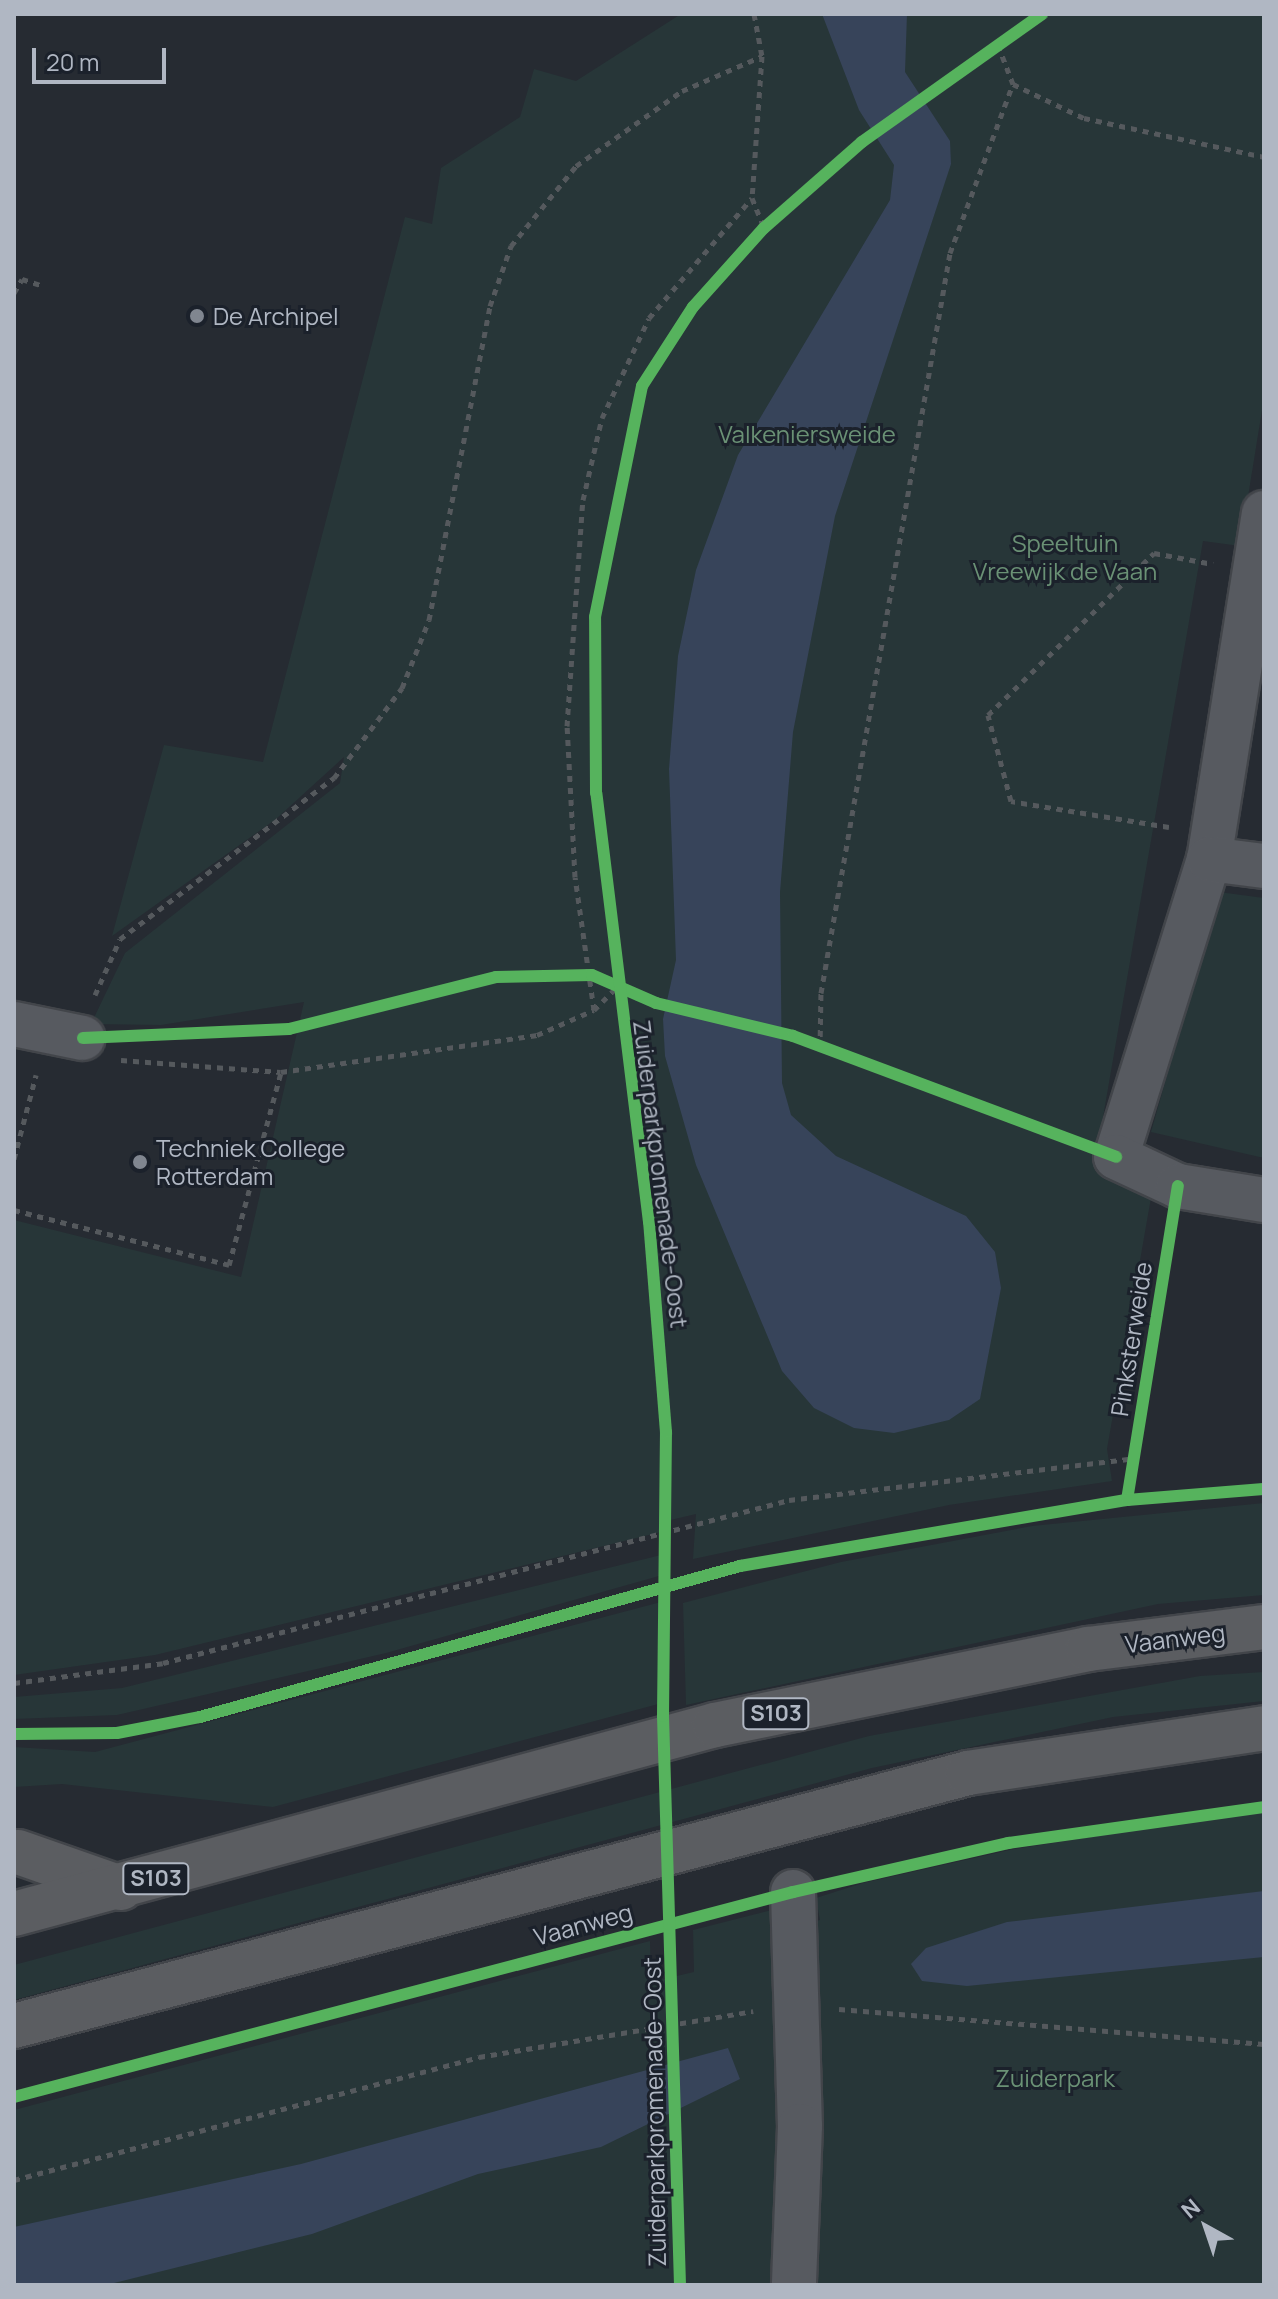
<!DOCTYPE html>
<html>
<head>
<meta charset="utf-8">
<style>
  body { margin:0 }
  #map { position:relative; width:1278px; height:2299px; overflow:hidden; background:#262b32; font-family:Manrope,sans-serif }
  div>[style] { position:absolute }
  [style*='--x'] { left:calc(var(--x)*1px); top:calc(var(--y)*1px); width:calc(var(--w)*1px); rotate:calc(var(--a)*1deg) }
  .green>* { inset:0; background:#273638 }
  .water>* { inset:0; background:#37445a }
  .path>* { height:5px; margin-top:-2.5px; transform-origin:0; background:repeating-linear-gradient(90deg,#55595d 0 6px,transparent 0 12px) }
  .roads { filter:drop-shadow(2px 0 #42454a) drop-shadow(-2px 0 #42454a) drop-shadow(0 2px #42454a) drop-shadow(0 -2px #42454a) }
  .minor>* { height:44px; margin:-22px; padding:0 22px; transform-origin:22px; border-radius:22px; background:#575a60 }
  .highway>* { height:44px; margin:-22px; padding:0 22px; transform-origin:22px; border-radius:22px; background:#5b5d61 }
  .cycleway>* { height:12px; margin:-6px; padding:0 6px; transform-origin:6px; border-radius:6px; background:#56b35d }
  .dots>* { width:22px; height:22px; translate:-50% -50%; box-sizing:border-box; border:4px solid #1b212b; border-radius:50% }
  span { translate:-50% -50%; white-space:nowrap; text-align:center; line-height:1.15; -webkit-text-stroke:6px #1b212b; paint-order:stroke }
  .shield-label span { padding:2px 6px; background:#1b212b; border:2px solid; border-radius:6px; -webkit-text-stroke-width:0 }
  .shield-label { font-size:22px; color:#b0b7c3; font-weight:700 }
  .poi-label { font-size:24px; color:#b0b7c3 }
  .left { translate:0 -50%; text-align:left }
  .park-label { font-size:24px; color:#6a9175 }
  .street-label { font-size:24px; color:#b0b7c3 }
  .frame { position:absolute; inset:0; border:16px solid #b0b7c3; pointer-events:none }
  .north { position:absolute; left:1166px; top:2187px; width:80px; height:80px; -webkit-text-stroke:6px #1b212b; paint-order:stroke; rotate:320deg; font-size:22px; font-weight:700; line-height:32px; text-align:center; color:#b0b7c3 }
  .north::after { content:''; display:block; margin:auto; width:28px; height:36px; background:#b0b7c3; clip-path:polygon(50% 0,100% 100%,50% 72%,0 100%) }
  .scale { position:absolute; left:32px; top:48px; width:134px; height:36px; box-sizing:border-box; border:4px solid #b0b7c3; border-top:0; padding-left:10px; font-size:24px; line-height:28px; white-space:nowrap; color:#b0b7c3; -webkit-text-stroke:6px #1b212b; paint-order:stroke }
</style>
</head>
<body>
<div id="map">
  <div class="green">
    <div style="clip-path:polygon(681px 14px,1264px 14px,1264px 398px,1240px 546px,1203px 541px,1094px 1169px,1152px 1192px,1107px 1449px,1112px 1481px,949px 1505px,693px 1559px,696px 1514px,662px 1522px,661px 1532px,155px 1655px,14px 1675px,14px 1220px,241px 1277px,304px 1002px,161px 1025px,91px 1024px,125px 953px,340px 783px,344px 757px,276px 819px,112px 936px,164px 745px,263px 762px,405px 217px,432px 224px,441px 168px,520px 117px,534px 69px,576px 81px)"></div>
    <div style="clip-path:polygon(1219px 892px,1264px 898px,1264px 1158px,1151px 1132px)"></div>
    <div style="clip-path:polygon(1264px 1503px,1264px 1595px,1158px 1604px,686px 1705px,683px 1603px,841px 1562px,1032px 1526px)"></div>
    <div style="clip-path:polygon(661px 1555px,659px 1576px,386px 1653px,117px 1715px,14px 1719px,14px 1697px,122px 1688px)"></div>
    <div style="clip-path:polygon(661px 1602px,662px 1703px,273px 1807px,62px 1784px,14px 1787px,14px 1747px,95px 1752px)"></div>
    <div style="clip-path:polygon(1264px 1672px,1264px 1701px,1113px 1717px,872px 1768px,14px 2000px,14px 1965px,869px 1736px,1200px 1676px)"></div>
    <div style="clip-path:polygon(1264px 1810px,1264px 2285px,14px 2285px,14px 2110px,650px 1941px,651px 1982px,694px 1972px,693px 1930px,776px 1909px,788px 1928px,820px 1920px,816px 1898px,863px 1883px,1014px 1849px)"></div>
  </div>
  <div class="water">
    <div style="clip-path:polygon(822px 14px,907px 14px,905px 72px,950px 141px,951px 164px,835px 516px,793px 732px,780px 892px,782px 1083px,791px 1115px,836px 1156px,966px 1216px,995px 1252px,1001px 1288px,980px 1399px,949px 1420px,894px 1433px,854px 1428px,814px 1408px,782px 1371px,696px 1165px,665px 1056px,663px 1019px,676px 960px,669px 769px,678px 656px,696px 570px,738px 455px,890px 200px,894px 165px,859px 110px)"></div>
    <div style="clip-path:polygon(1264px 1891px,1264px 1957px,967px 1986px,922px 1981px,911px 1964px,926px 1948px,1007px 1922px)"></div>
    <div style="clip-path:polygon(728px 2048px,740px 2079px,601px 2147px,478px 2174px,312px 2234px,106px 2285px,14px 2285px,14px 2227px,301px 2164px)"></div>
  </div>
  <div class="path">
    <div style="--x:754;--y:14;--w:43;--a:79.2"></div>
    <div style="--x:762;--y:56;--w:142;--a:94"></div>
    <div style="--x:752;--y:198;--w:32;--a:68"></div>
    <div style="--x:998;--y:45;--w:42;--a:69"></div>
    <div style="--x:1013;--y:84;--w:79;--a:25.6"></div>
    <div style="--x:1084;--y:118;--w:184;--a:12.2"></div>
    <div style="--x:14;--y:293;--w:16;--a:-60"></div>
    <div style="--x:22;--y:279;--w:19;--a:18"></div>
    <div style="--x:1169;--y:827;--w:160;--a:-170.7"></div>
    <div style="--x:1011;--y:801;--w:89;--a:-105"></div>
    <div style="--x:988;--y:715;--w:232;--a:-44.3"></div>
    <div style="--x:1154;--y:553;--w:60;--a:10.6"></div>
    <div style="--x:95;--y:995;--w:61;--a:-65.9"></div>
    <div style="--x:120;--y:939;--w:268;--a:-37"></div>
    <div style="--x:334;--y:778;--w:113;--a:-52.9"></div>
    <div style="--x:402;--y:688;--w:73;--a:-68.3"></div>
    <div style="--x:429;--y:620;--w:320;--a:-79"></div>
    <div style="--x:490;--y:306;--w:64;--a:-70.7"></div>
    <div style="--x:511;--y:246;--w:103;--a:-50.9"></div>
    <div style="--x:576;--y:166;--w:130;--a:-35.3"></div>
    <div style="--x:682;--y:91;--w:87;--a:-23.6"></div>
    <div style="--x:594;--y:1010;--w:134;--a:-98.1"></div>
    <div style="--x:575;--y:877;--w:151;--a:-93"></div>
    <div style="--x:567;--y:726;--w:227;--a:-86"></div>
    <div style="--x:583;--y:500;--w:84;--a:-77"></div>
    <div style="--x:602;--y:418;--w:110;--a:-64.8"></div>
    <div style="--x:649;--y:318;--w:158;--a:-49.4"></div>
    <div style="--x:820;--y:1048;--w:55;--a:-89"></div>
    <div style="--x:821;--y:993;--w:751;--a:-80.11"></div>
    <div style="--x:950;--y:253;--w:180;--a:-69.6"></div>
    <div style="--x:121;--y:1060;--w:160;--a:4.3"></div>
    <div style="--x:281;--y:1072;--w:259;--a:-8.2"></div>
    <div style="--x:537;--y:1035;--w:62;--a:-23.7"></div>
    <div style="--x:594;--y:1010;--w:31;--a:-45"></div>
    <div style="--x:14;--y:1159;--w:87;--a:-75.3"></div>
    <div style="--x:14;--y:1210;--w:222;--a:14.3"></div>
    <div style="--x:229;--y:1265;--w:200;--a:-74.9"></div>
    <div style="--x:14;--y:1683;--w:150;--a:-7.6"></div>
    <div style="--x:163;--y:1663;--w:647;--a:-14.59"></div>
    <div style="--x:789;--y:1500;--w:348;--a:-6.9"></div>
    <div style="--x:839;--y:2009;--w:426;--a:4.7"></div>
    <div style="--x:14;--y:2180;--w:481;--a:-14.8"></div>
    <div style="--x:479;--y:2057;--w:278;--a:-9.5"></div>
  </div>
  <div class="roads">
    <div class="minor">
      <div style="--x:1264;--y:513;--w:350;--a:99"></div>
      <div style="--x:1209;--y:859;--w:312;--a:107.3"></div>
      <div style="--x:1116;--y:1157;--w:68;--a:25.1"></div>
      <div style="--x:1178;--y:1186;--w:87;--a:9.2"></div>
      <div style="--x:1209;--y:859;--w:55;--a:7.3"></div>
      <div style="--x:14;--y:1024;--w:70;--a:11.5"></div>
      <div style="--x:793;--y:1892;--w:234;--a:88.3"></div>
      <div style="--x:800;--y:2126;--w:159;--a:92.2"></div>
    </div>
    <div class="highway">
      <div style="--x:18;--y:1852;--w:109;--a:19.3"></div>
      <div style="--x:14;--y:1914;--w:726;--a:-15.09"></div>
      <div style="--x:715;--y:1725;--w:381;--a:-11.5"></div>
      <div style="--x:1088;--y:1649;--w:177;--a:-7.1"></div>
      <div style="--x:14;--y:2026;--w:987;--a:-14.85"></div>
      <div style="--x:968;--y:1773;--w:299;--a:-8.6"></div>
    </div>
  </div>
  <div class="cycleway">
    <div style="--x:83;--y:1038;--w:206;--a:-2.5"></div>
    <div style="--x:289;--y:1029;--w:213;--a:-14.1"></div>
    <div style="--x:496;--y:977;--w:96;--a:-1.2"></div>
    <div style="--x:592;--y:975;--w:70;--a:23.6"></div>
    <div style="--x:656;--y:1003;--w:141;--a:13.5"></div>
    <div style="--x:793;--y:1036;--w:345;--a:20.5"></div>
    <div style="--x:1127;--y:1500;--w:318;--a:-80.8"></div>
    <div style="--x:14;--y:1734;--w:103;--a:-0.6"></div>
    <div style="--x:117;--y:1733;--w:85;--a:-10.9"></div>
    <div style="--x:200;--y:1717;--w:561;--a:-15.62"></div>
    <div style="--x:740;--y:1566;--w:393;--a:-9.7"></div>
    <div style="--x:1127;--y:1500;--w:137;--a:-4.6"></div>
    <div style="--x:14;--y:2097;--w:806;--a:-14.74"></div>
    <div style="--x:793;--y:1892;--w:221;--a:-12.8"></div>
    <div style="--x:1008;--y:1843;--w:259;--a:-8"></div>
    <div style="--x:680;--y:2285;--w:569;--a:-91.71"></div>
    <div style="--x:663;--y:1716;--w:284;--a:-89.4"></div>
    <div style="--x:666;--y:1432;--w:211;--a:-94.6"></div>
    <div style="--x:649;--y:1222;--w:432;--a:-97"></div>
    <div style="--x:596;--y:793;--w:176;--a:-90.3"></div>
    <div style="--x:595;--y:617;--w:236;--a:-78.5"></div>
    <div style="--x:642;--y:386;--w:94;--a:-57.2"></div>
    <div style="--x:693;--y:307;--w:106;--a:-48.1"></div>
    <div style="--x:764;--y:228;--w:130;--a:-41.3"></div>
    <div style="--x:862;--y:142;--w:221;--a:-35.4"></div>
  </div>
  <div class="dots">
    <div style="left:197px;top:316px;background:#808690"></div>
    <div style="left:140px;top:1162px;background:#808690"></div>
  </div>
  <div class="shield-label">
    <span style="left:776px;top:1714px">S103</span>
    <span style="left:156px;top:1879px">S103</span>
  </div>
  <div class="poi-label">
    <span class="left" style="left:213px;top:316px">De Archipel</span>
    <span class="left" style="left:156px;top:1162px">Techniek College<br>Rotterdam</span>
  </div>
  <div class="park-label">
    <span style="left:807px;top:434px">Valkeniersweide</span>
    <span style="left:1065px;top:557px">Speeltuin<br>Vreewijk de Vaan</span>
    <span style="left:1055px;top:2078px">Zuiderpark</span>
  </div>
  <div class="street-label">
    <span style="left:661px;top:1174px;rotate:83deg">Zuiderparkpromenade-Oost</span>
    <span style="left:1131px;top:1339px;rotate:-81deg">Pinksterweide</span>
    <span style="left:1175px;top:1638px;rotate:-7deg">Vaanweg</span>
    <span style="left:583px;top:1924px;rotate:-15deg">Vaanweg</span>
    <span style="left:654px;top:2112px;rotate:-91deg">Zuiderparkpromenade-Oost</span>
  </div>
  <div class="frame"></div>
  <div class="north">N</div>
  <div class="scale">20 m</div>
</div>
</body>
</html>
